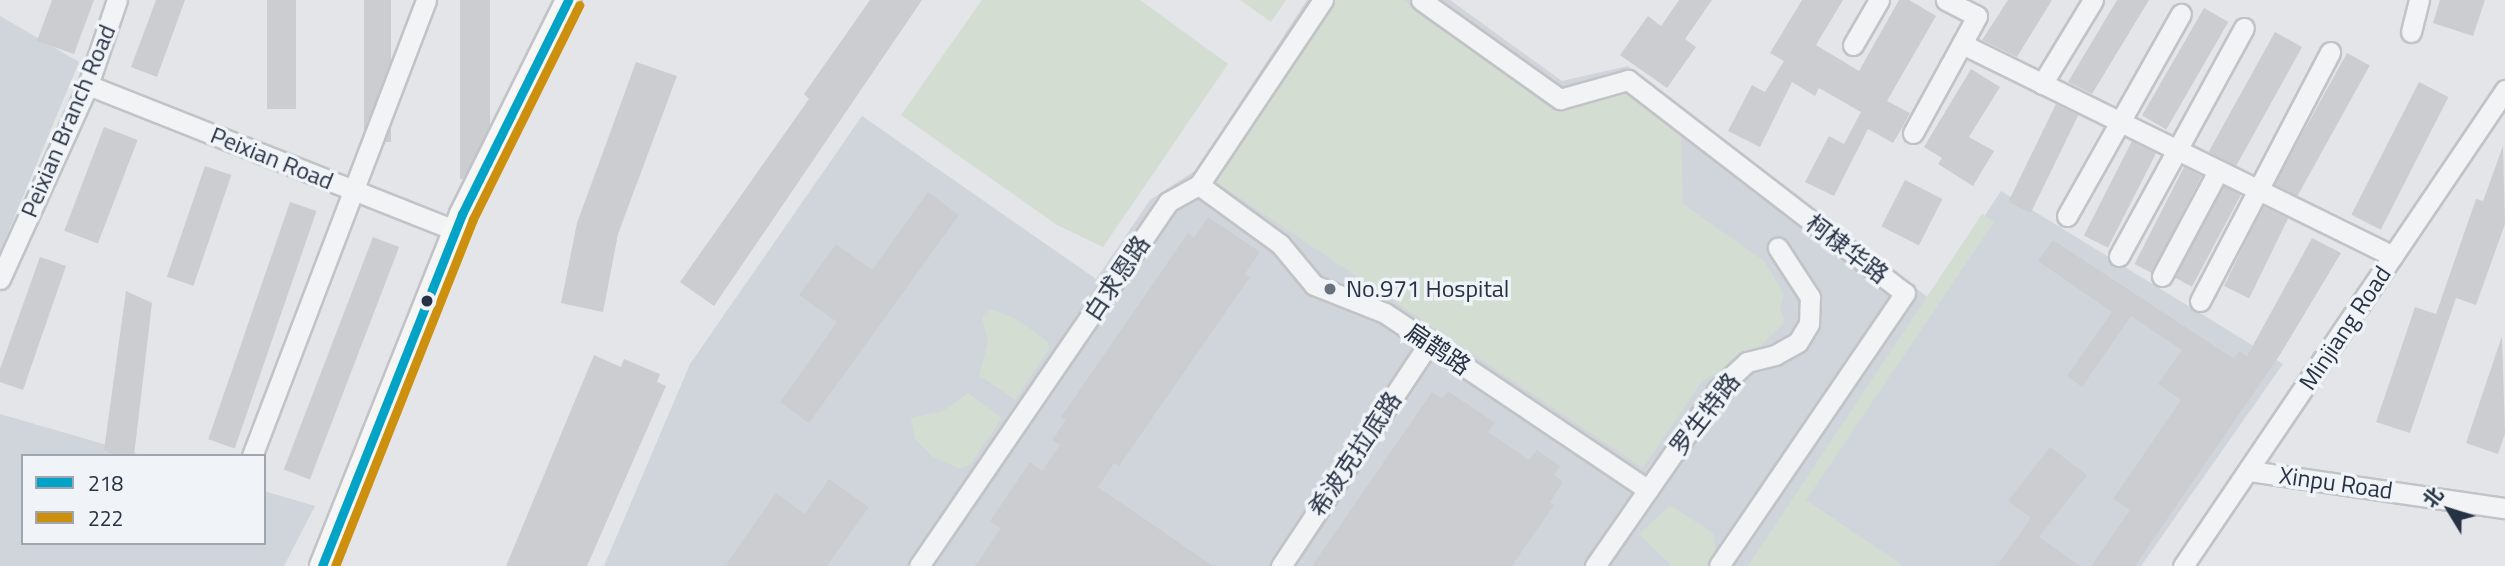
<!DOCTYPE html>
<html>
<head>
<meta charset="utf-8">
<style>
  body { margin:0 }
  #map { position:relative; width:2505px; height:566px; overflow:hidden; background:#e3e5e8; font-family:"Titillium Web","Noto Sans SC",sans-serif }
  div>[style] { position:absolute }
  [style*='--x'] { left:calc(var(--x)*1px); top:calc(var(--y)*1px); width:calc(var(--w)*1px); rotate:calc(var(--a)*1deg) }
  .built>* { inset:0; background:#d0d5dc }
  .green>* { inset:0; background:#d3ddd2 }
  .building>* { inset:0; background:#cbcdd1; transform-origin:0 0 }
  .roads { filter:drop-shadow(2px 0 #c1c3c6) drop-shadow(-2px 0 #c1c3c6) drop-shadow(0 2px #c1c3c6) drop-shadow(0 -2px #c1c3c6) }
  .minor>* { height:19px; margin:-9.5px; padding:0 9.5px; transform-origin:9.5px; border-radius:9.5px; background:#f2f3f4 }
  .major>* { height:24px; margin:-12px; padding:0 12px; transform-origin:12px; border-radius:12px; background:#f6f6f7 }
  .bus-1>* { height:9px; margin:-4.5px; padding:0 4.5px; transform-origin:4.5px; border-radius:4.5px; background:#02a3c7 }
  .bus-2>* { height:9px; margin:-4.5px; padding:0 4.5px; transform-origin:4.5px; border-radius:4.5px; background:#cd8f0e }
  .dots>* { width:19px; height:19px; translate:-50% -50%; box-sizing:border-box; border:4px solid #f0f4f8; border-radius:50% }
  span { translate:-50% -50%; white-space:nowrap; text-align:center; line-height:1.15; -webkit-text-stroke:7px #f0f4f8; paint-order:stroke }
  .street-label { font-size:24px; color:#273244 }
  .poi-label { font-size:24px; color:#273244 }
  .left { translate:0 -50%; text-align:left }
  .legend { position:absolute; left:21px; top:454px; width:245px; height:91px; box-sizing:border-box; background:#f0f4f8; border:2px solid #a0a6b0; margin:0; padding:9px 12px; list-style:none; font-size:21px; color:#273244 }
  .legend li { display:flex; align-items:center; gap:14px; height:35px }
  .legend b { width:35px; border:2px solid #a0a6b0 }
  .north { position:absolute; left:2414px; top:475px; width:70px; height:70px; -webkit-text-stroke:5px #f0f4f8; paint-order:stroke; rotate:308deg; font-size:19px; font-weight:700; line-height:28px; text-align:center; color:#273244 }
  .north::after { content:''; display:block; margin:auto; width:24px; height:32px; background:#273244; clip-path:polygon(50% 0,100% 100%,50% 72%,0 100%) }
</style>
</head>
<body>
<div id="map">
  <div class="built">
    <div style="clip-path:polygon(1307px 0,1450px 0,1562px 81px,1628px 66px,1930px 299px,2001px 191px,2283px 364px,2141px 566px,604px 566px,690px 364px,862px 116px,1096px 279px,1150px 200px,1196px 170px)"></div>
    <div style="clip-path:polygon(0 16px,79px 62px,0 252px)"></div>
    <div style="clip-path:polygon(0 414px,145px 456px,23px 456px,23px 543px,264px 543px,264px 491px,315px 506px,284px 566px,0 566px)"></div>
  </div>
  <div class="green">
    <div style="clip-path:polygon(982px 0,1140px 0,1228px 64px,1103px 247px,1057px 225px,901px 115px)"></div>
    <div style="clip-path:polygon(1240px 0,1286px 0,1271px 22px)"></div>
    <div style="clip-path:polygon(1335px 0,1403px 0,1558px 112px,1627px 91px,1681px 135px,1683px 204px,1764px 261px,1784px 294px,1780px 309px,1785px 322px,1753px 354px,1702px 381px,1643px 468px,1216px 182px)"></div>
    <div style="clip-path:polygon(1982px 214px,1994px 222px,1806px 500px,1904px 566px,1748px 566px)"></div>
    <div style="clip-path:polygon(989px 309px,1017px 319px,1048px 342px,1049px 349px,1015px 400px,979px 375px,988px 342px,982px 317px)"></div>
    <div style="clip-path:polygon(968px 393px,1002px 418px,971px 464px,960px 469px,932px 456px,915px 439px,911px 418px,943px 411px)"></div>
    <div style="clip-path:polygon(1670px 505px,1713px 533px,1717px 556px,1710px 566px,1672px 566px,1639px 534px)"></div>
  </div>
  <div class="building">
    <div style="clip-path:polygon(52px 0,94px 0,74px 54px,37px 41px)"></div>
    <div style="clip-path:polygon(156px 0,185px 0,157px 77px,131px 67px)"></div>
    <div style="left:267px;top:0;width:29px;height:109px"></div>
    <div style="left:364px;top:0;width:27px;height:142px"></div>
    <div style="left:460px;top:0;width:30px;height:179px"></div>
    <div style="clip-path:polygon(870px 0,922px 0,714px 306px,680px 282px,809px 99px,804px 94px)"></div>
    <div style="clip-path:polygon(1679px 0,1712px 0,1685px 39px,1696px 47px,1667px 88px,1620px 55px,1648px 16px,1661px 26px)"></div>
    <div style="clip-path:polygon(1802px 0,1843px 0,1816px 45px,1859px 71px,1899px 0,1909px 0,1936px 16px,1887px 101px,1910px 113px,1902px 128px,1893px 143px,1868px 129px,1834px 196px,1805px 182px,1829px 136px,1844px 144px,1861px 112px,1819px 88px,1815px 96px,1792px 82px,1760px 147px,1728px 131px,1752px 85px,1765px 92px,1784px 61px,1770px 53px)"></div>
    <div style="clip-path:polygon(2008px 0,2052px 0,2017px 57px,1982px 40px)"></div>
    <div style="clip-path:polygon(2117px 0,2149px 0,2092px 94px,2068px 82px)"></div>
    <div style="clip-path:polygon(2440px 0,2485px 0,2473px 36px,2433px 23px)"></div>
    <div style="left:2204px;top:8px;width:28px;height:124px;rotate:30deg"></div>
    <div style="left:2275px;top:32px;width:31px;height:137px;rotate:29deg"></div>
    <div style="left:2347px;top:53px;width:26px;height:150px;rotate:29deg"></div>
    <div style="clip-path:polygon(636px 62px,677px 76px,618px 234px,603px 312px,561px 303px,577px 223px)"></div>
    <div style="clip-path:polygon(1971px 69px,2000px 87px,1969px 137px,1994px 151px,1973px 186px,1938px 164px,1942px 158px,1924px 147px)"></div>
    <div style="left:2419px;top:82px;width:33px;height:149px;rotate:27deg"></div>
    <div style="left:2056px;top:104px;width:25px;height:109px;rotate:26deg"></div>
    <div style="left:104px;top:127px;width:36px;height:111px;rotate:21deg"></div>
    <div style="left:2132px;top:141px;width:27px;height:106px;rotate:27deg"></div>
    <div style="clip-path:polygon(2503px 146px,2505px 224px,2476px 305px,2456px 298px,2410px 433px,2376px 422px,2415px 307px,2436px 314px,2476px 199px,2483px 201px)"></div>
    <div style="left:205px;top:166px;width:28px;height:117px;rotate:19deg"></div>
    <div style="left:2184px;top:167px;width:20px;height:109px;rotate:27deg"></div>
    <div style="left:1905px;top:180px;width:42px;height:52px;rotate:27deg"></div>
    <div style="left:2224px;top:186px;width:19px;height:104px;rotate:28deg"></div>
    <div style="clip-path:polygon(928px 192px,959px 215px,809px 423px,780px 402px,837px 322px,799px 295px,836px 244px,872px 270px)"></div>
    <div style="left:290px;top:202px;width:28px;height:251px;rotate:19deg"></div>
    <div style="left:2263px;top:206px;width:28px;height:89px;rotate:26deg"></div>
    <div style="clip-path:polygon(1208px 217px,1260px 252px,1245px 274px,1250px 277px,1119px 466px,1114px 463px,1098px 487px,1213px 566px,975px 566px,1001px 528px,990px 521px,1030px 462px,1042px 471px,1060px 445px,1052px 440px,1066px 420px,1061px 417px,1188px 233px,1194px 238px)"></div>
    <div style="left:373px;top:237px;width:28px;height:249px;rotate:21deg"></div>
    <div style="clip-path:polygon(2312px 238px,2341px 253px,2281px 353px,2135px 566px,2091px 566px,2130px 510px,2113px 499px,2181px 400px,2158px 384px,2182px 350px,2131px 316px,2082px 387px,2067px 376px,2112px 312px,2038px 261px,2053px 240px,2234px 359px,2239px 351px,2247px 356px)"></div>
    <div style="clip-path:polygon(40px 257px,66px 266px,23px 390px,0 382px,0 369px)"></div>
    <div style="clip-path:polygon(126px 291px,152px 303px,134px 456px,117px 456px,104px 450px)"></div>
    <div style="clip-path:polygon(2502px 336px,2505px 434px,2498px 454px,2466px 443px)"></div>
    <div style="clip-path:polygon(594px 355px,621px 367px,624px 359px,660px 374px,657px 382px,666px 386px,587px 566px,506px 566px)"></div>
    <div style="clip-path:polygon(1448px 391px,1495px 423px,1488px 432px,1529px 460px,1537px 450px,1560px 466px,1554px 475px,1563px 482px,1550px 502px,1554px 505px,1512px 566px,1312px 566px,1432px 392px,1442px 399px)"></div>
    <div style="clip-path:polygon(2050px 447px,2087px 475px,2039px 537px,2080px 566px,1997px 566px,2031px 518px,2008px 501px)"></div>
    <div style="clip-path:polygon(829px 479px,869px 507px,827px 566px,725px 566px,776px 493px,805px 514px)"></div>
  </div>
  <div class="roads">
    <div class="minor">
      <div style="--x:1421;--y:0;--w:171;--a:35.5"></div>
      <div style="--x:1560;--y:99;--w:71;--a:-15.6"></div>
      <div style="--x:1628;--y:80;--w:349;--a:37.6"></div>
      <div style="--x:1905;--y:293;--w:330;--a:124.3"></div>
      <div style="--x:2411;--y:32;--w:33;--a:-76"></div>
      <div style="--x:1962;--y:44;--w:480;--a:26.2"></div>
      <div style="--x:1853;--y:45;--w:52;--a:-60"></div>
      <div style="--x:2042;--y:84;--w:98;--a:-58.7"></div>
      <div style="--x:88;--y:85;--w:395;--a:21.6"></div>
      <div style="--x:1913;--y:133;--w:133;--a:-61.3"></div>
      <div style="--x:1977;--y:16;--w:35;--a:-153"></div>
      <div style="--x:1199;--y:185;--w:100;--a:36.1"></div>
      <div style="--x:1280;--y:244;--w:53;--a:50.3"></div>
      <div style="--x:1314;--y:285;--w:76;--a:21.5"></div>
      <div style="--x:1385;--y:313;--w:317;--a:33.9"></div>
      <div style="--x:2067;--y:216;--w:232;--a:-60.6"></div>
      <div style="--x:2119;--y:256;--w:260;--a:-61.3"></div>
      <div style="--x:2162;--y:276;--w:119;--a:-61.9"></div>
      <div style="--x:0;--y:279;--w:213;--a:-65.6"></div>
      <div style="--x:88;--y:85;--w:90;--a:-71.2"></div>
      <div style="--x:2200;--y:301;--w:281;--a:-62.4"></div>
      <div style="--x:252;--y:456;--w:488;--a:-69.1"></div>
      <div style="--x:2250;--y:471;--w:258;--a:8.3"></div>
      <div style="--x:919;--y:566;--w:441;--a:-55.6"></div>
      <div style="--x:1168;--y:202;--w:35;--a:-29"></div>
      <div style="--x:1199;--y:185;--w:223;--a:-56.2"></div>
      <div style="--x:1281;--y:566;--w:268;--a:-56.4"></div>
      <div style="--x:1595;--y:566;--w:216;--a:-55.2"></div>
      <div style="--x:1718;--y:389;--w:40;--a:-43"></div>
      <div style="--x:1747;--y:362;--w:29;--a:-14"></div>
      <div style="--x:1775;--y:355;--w:26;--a:-29"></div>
      <div style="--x:1798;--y:342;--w:21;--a:-59"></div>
      <div style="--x:1809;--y:324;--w:27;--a:-88"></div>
      <div style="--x:1810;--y:297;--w:59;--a:-123.1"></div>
      <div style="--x:2183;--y:566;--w:575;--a:-55.92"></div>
    </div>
    <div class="major">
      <div style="--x:322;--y:566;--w:379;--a:-68.3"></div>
      <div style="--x:462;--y:214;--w:239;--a:-63.6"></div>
    </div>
  </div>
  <div class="bus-1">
    <div style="--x:322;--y:566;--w:379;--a:-68.3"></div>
    <div style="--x:462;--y:214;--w:239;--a:-63.6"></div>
  </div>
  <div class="bus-2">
    <div style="--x:335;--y:566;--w:373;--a:-68.3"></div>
    <div style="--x:473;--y:219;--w:239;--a:-63.6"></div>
  </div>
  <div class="dots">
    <div style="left:1330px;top:289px;background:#69717d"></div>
    <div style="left:427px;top:301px;background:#273244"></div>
  </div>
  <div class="street-label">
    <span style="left:68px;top:121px;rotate:-67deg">Peixian Branch Road</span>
    <span style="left:272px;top:158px;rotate:22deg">Peixian Road</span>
    <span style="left:1847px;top:249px;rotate:37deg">柯棣华路</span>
    <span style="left:1117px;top:278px;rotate:-56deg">白求恩路</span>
    <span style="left:2345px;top:328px;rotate:-56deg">Minjiang Road</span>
    <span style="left:1438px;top:349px;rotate:34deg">扁鹊路</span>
    <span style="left:1705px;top:414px;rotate:-52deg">罗生特路</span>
    <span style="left:1355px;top:454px;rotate:-56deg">希波克拉底路</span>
    <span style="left:2336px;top:483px;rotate:8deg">Xinpu Road</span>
  </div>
  <div class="poi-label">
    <span class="left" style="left:1346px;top:289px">No.971 Hospital</span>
  </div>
  <ul class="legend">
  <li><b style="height:9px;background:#02a3c7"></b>218</li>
  <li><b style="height:9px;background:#cd8f0e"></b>222</li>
  </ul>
  <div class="north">北</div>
</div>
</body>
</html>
